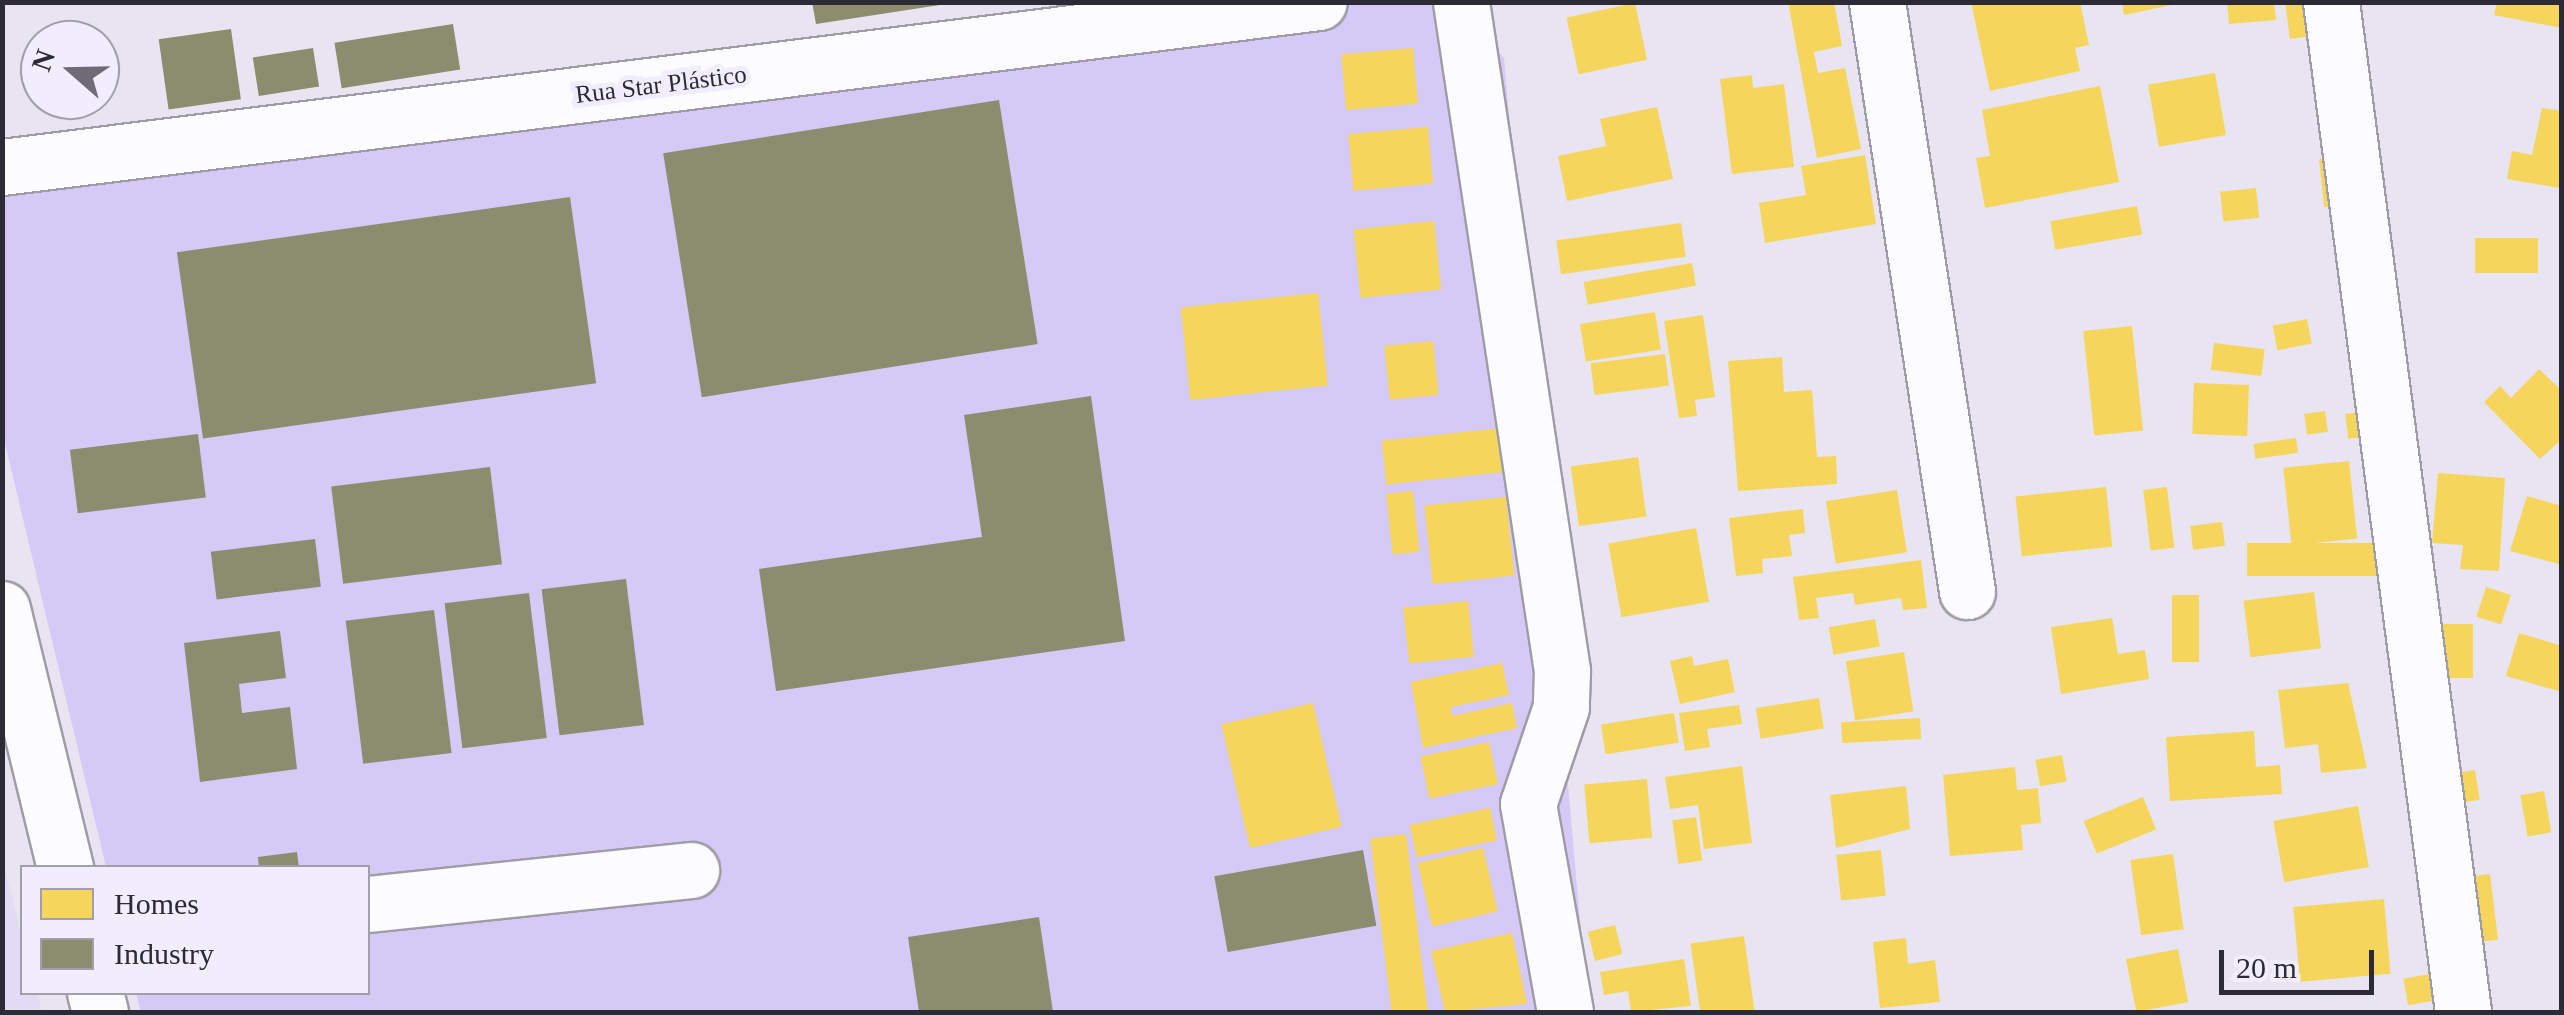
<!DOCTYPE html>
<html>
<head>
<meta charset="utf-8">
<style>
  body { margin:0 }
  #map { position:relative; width:2564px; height:1015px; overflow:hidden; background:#e8e4f2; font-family:Georgia,serif }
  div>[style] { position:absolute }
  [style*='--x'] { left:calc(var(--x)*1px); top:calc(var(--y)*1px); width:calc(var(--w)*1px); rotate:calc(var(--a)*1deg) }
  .built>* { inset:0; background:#e1dbf4 }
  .green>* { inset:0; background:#d5c9f6 }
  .homes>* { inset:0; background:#f6d55c; transform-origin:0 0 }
  .industry>* { inset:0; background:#8c8c6e; transform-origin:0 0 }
  .roads { filter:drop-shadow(2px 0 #9f9ca7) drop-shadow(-2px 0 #9f9ca7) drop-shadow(0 2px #9f9ca7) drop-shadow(0 -2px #9f9ca7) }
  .minor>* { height:55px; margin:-27.5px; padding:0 27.5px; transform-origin:27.5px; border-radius:27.5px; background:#fcfbfd }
  .major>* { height:55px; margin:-27.5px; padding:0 27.5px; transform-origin:27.5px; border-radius:27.5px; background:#fcfbfd }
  span { translate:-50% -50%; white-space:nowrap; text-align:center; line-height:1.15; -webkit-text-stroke:10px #f1edfd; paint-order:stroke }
  .street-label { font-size:25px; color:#2c2a34 }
  .frame { position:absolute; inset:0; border:5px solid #2c2a34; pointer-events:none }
  .legend { position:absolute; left:20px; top:865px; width:350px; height:130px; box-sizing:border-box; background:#f1edfd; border:2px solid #a29fad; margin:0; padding:12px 18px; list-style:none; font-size:30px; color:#2c2a34 }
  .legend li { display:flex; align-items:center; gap:20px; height:50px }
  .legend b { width:50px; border:2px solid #a29fad }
  .north { position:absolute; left:20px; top:20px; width:100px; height:100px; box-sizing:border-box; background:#f1edfd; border:2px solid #a29fad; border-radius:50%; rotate:290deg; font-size:28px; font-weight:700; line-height:40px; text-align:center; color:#2c2a34 }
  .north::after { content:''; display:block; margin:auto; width:35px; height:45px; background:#6e6b76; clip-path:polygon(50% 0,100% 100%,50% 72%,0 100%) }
  .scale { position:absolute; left:2219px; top:950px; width:155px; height:45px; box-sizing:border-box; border:5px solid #2c2a34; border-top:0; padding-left:12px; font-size:30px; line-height:35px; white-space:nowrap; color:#2c2a34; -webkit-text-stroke:8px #f1edfd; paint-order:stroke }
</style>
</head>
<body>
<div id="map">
  <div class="built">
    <div style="clip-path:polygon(2px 859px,22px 937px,22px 992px,37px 993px,42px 1012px,3px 1012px)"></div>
  </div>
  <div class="green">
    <div style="clip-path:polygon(1188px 3px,1451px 3px,1504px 58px,1588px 1012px,141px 1012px,136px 993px,368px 992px,368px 868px,106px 867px,3px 435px,2px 191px)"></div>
  </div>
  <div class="homes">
    <div style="clip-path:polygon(1788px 2px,1834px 2px,1842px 46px,1814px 52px,1818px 73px,1845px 68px,1861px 149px,1817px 158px)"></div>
    <div style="clip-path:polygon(1971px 2px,2080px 2px,2089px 45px,2075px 48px,2080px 71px,1990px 91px)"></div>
    <div style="clip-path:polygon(2122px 2px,2176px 2px,2176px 4px,2124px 15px)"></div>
    <div style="clip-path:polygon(2227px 2px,2274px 2px,2276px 20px,2229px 24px)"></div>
    <div style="clip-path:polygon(2285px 2px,2316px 2px,2319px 35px,2290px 39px)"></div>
    <div style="clip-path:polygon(2497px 2px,2562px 2px,2562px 28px,2494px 15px)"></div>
    <div style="left:1635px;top:3px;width:58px;height:70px;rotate:78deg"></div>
    <div style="left:1413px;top:48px;width:56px;height:72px;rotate:85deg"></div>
    <div style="left:2215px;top:73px;width:63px;height:68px;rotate:80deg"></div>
    <div style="clip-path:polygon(1752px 75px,1753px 88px,1784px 84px,1794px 167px,1732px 174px,1720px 79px)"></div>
    <div style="clip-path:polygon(2100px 86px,2119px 182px,1985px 208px,1976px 158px,1990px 156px,1982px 110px)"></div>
    <div style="clip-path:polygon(1657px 107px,1673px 179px,1567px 201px,1558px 156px,1606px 146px,1600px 119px)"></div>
    <div style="clip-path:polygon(2542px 108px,2562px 111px,2560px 188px,2507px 179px,2512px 151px,2532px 155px)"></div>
    <div style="left:1428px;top:127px;width:57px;height:80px;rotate:85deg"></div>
    <div style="clip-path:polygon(1865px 155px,1876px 224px,1765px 243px,1759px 203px,1806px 195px,1801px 166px)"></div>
    <div style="left:2340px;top:157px;width:48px;height:21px;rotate:84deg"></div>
    <div style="left:2256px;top:188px;width:30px;height:36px;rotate:84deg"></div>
    <div style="left:2137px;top:206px;width:29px;height:88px;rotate:80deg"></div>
    <div style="left:1434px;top:221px;width:69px;height:81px;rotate:84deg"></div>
    <div style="left:1681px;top:223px;width:34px;height:126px;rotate:82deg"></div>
    <div style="left:2538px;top:238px;width:35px;height:63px;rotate:90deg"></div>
    <div style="left:1692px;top:263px;width:23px;height:110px;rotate:80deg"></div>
    <div style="left:1318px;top:293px;width:93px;height:138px;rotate:84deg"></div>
    <div style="left:1655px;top:312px;width:38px;height:76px;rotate:81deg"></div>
    <div style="clip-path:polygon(1703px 315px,1715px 397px,1695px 400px,1697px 416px,1679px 418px,1664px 321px)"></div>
    <div style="left:2307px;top:319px;width:25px;height:35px;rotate:79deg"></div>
    <div style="left:2132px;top:326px;width:105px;height:49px;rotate:84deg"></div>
    <div style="left:1433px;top:341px;width:54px;height:49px;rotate:84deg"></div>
    <div style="left:2214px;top:343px;width:51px;height:27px;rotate:7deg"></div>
    <div style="left:1665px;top:354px;width:32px;height:75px;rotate:83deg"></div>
    <div style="clip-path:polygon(1782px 357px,1784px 392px,1812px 390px,1817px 457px,1836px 456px,1837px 484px,1738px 491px,1728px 361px)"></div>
    <div style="clip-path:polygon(2539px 369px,2562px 391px,2562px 439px,2540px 459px,2484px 402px,2500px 386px,2511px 398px)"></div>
    <div style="left:2194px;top:383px;width:55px;height:51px;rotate:2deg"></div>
    <div style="left:2377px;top:410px;width:25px;height:32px;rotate:83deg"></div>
    <div style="left:2325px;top:411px;width:21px;height:21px;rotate:82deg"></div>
    <div style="left:1502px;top:428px;width:44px;height:121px;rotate:84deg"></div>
    <div style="left:2296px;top:438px;width:15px;height:43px;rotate:82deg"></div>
    <div style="left:1638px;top:457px;width:60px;height:68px;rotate:82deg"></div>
    <div style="left:2349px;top:461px;width:78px;height:66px;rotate:84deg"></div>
    <div style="clip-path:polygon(2438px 473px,2505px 478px,2499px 571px,2460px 569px,2463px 545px,2432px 543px)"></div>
    <div style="left:2106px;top:487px;width:60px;height:91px;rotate:84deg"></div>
    <div style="left:2167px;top:487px;width:61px;height:24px;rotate:83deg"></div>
    <div style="left:1897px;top:490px;width:63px;height:72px;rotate:81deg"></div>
    <div style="left:1413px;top:491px;width:61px;height:27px;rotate:84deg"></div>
    <div style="clip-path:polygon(2527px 496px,2562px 506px,2562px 565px,2510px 551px)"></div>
    <div style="left:1506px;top:497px;width:79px;height:82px;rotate:84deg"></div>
    <div style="clip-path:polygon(1803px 509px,1805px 533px,1789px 535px,1792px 556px,1762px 559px,1763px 573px,1736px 576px,1729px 518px)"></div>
    <div style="left:2222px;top:522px;width:24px;height:32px;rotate:83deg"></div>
    <div style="left:1696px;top:528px;width:75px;height:89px;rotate:80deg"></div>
    <div style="left:2376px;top:543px;width:33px;height:129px;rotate:90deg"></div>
    <div style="clip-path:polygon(1921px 560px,1927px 608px,1903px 610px,1901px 598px,1855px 605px,1853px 593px,1816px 598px,1819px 618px,1799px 620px,1793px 577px)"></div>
    <div style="left:2486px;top:587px;width:26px;height:31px;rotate:18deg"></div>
    <div style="left:2314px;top:592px;width:57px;height:71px;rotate:83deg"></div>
    <div style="left:2172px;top:595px;width:27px;height:67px"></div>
    <div style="left:1468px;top:601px;width:56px;height:65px;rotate:84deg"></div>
    <div style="clip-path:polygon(2112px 618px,2118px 654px,2145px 650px,2149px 679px,2061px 694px,2051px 627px)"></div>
    <div style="left:1875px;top:619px;width:28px;height:47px;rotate:80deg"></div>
    <div style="left:2431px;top:624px;width:42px;height:54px"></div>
    <div style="clip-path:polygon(2519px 633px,2562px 646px,2562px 692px,2506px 676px)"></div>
    <div style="left:1904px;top:652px;width:60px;height:59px;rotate:81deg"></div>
    <div style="clip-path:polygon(1692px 656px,1694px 666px,1728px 659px,1735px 692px,1680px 704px,1670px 661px)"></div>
    <div style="clip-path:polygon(1502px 663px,1509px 695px,1451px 707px,1452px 716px,1512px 703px,1517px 728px,1423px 748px,1411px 682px)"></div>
    <div style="clip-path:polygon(2348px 683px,2367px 768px,2321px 773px,2318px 744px,2285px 748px,2278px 690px)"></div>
    <div style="left:1819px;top:698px;width:31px;height:64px;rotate:81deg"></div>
    <div style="left:1313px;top:703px;width:127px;height:94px;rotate:77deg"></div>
    <div style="clip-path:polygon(1739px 705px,1742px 724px,1707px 729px,1710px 747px,1685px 751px,1679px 713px)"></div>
    <div style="left:1674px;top:713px;width:30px;height:74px;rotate:81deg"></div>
    <div style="left:1920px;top:718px;width:21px;height:79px;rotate:87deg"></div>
    <div style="clip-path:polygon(2254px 731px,2256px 767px,2280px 765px,2282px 794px,2170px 801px,2166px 737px)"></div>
    <div style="left:1489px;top:742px;width:43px;height:70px;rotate:78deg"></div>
    <div style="left:2062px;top:755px;width:27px;height:27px;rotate:80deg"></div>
    <div style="clip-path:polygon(1742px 766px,1752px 843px,1704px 849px,1698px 805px,1670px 809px,1665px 777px)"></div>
    <div style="clip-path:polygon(2015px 767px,2017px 790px,2038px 788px,2041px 823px,2021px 825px,2023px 850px,1950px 856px,1943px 775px)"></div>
    <div style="left:2475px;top:770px;width:30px;height:26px;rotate:81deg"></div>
    <div style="left:1647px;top:779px;width:59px;height:63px;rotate:85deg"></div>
    <div style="clip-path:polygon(1906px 786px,1910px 829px,1836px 848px,1830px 795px)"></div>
    <div style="left:2544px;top:791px;width:42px;height:24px;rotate:80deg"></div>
    <div style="left:2143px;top:797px;width:35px;height:64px;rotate:68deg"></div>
    <div style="left:2358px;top:806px;width:62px;height:86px;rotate:80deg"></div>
    <div style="left:1490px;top:808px;width:33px;height:82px;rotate:78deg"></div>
    <div style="left:1696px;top:817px;width:44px;height:24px;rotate:82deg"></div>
    <div style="left:1406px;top:834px;width:179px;height:36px;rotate:83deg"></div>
    <div style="left:1483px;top:848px;width:65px;height:67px;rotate:77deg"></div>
    <div style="left:1881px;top:850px;width:46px;height:45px;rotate:84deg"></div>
    <div style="left:2173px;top:854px;width:76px;height:43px;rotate:82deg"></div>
    <div style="left:2490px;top:874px;width:66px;height:32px;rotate:83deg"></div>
    <div style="left:2384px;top:899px;width:75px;height:91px;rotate:85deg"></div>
    <div style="left:1615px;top:925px;width:30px;height:28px;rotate:76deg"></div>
    <div style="clip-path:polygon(1512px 933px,1527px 1004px,1445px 1012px,1431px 951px)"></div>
    <div style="left:1744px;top:936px;width:77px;height:54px;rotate:82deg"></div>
    <div style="clip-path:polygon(1906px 938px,1908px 964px,1935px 960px,1940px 1002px,1880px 1008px,1873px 942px)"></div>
    <div style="left:2178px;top:949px;width:54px;height:53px;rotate:79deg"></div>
    <div style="clip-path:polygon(1684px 959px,1691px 1006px,1631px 1012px,1628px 991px,1604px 995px,1600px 972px)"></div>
    <div style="left:2430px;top:974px;width:27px;height:27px;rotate:80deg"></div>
  </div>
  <div class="industry">
    <div style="clip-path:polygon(812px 2px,940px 2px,940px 5px,816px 24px)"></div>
    <div style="left:453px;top:24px;width:46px;height:120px;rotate:81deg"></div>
    <div style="left:231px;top:29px;width:71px;height:73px;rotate:82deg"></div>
    <div style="left:313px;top:48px;width:39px;height:61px;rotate:81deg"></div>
    <div style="left:999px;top:100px;width:247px;height:340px;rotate:81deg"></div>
    <div style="left:570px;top:197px;width:188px;height:397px;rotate:82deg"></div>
    <div style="clip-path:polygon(1091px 396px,1125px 641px,776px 691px,759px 569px,982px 537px,964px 415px)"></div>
    <div style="left:198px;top:434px;width:64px;height:129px;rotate:83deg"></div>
    <div style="left:490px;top:467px;width:98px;height:160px;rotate:83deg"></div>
    <div style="left:315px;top:539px;width:48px;height:105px;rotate:83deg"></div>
    <div style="left:626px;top:579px;width:147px;height:85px;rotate:83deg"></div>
    <div style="left:529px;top:593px;width:146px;height:85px;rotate:83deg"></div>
    <div style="left:434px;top:610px;width:144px;height:89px;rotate:83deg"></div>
    <div style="clip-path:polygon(280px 631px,286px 678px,239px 684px,242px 713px,290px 707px,297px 769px,200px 782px,184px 643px)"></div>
    <div style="left:1363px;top:850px;width:77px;height:151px;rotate:80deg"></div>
    <div style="clip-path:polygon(297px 852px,299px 868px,259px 868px,258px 857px)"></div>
    <div style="clip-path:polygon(1039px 917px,1053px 1012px,919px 1012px,908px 937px)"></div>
  </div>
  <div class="roads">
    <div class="minor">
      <div style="--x:1461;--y:2;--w:677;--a:81.41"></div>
      <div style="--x:1562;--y:671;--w:36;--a:92"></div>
      <div style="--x:1561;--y:707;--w:102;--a:108.8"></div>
      <div style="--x:1528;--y:804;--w:211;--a:79.9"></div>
      <div style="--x:1877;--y:2;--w:596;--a:81.31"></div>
      <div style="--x:2331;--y:2;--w:1019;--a:82.55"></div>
      <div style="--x:2;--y:167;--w:1327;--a:-7.14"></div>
      <div style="--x:368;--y:904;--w:325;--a:-6"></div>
    </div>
    <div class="major">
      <div style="--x:2;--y:609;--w:267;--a:76.3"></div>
      <div style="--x:95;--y:992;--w:21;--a:76"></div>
    </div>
  </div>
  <div class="street-label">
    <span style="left:661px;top:85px;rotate:-7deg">Rua Star Plástico</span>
  </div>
  <div class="frame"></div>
  <ul class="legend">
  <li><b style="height:28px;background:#f6d55c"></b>Homes</li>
  <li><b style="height:28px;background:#8c8c6e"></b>Industry</li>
  </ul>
  <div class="north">N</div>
  <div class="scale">20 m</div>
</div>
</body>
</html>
